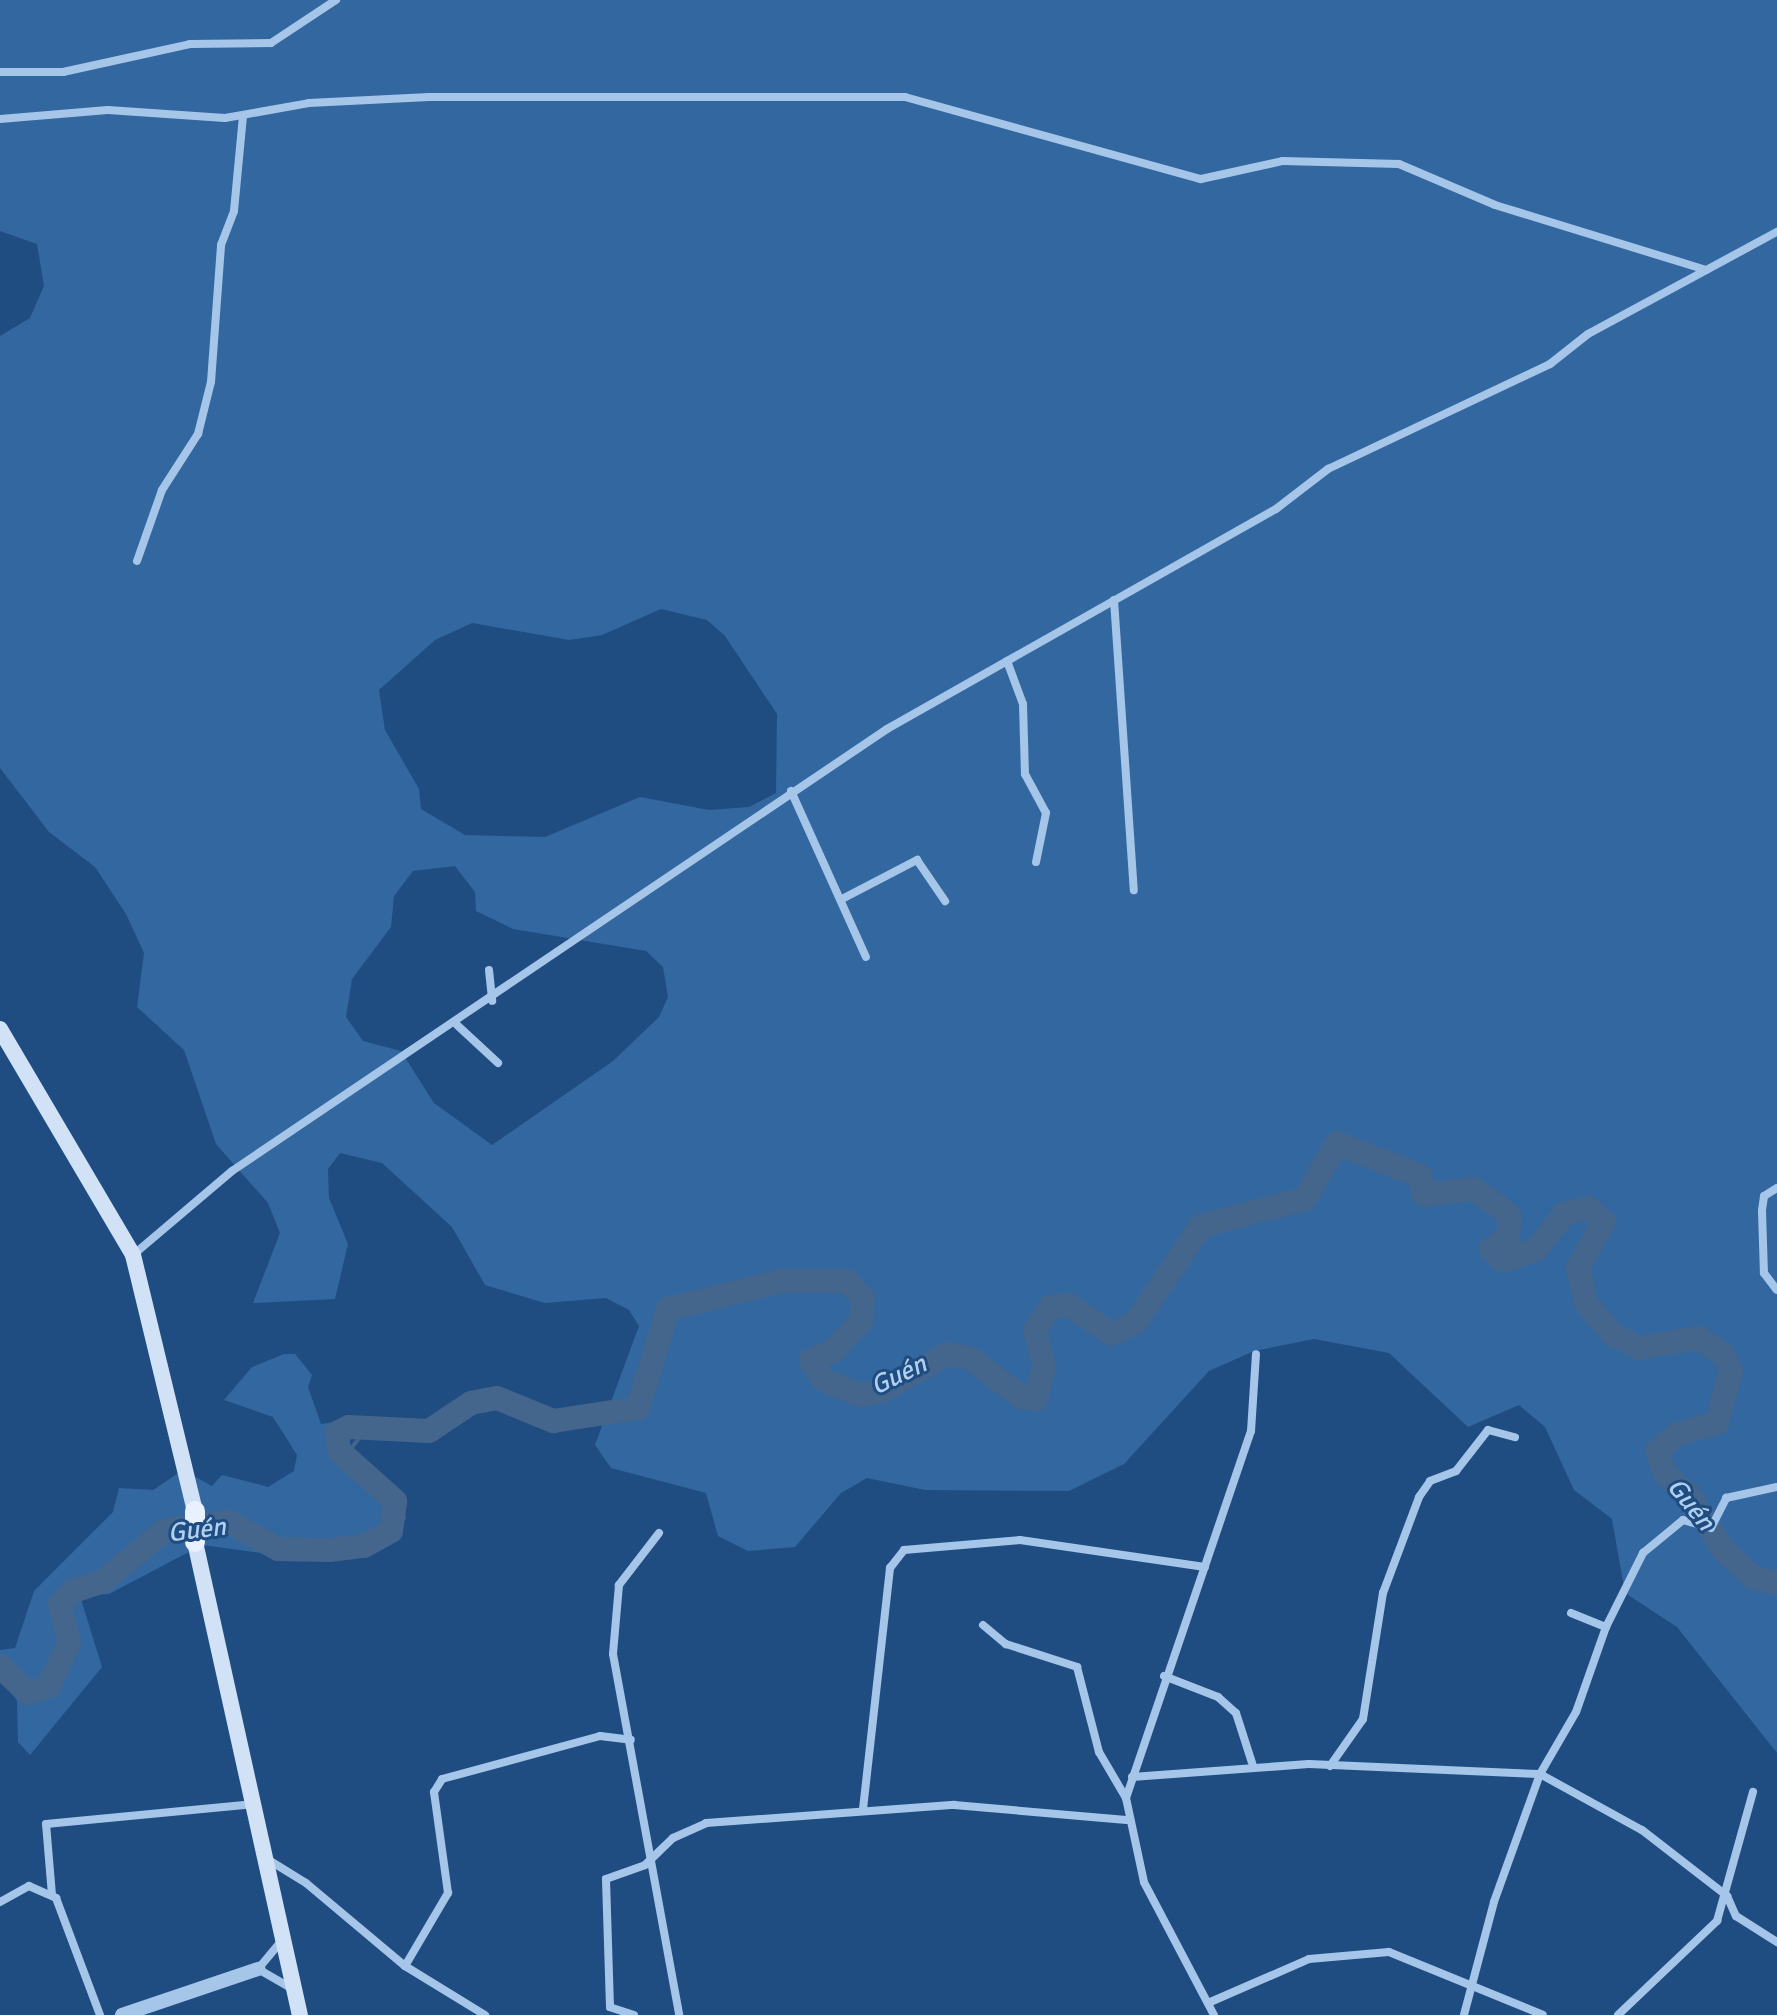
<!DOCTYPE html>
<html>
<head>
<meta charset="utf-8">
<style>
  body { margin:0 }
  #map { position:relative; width:1777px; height:2015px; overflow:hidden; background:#1f4d82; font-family:Signika,sans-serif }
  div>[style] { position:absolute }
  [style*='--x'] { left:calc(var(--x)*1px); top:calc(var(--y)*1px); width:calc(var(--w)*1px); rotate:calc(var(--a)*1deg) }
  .green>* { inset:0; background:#3367a0 }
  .stream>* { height:4px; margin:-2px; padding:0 2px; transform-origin:2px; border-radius:2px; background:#44668c }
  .river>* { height:24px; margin:-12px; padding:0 12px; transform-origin:12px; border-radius:12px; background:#44668c }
  .minor>* { height:8px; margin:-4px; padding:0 4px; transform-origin:4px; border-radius:4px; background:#a6c6e9 }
  .tertiary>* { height:14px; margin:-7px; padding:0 7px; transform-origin:7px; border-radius:7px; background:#a6c6e9 }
  .secondary>* { height:16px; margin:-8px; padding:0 8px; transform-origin:8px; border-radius:8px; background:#d1e2f7 }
  .primary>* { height:20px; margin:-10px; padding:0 10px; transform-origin:10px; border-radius:10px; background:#e9f1fe }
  span { translate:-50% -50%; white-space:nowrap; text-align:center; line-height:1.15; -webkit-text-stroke:6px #1f4d82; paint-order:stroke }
  .water-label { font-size:26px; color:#b1d0f0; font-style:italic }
</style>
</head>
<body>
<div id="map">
  <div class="green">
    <div style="clip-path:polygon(evenodd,0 0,1777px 0,1777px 1753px,1677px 1627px,1625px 1593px,1612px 1519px,1574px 1490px,1545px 1427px,1519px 1405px,1468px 1427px,1389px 1353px,1314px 1339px,1254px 1351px,1209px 1371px,1124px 1464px,1069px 1491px,925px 1490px,867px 1478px,841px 1493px,795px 1547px,748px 1551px,718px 1536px,706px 1493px,611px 1468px,595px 1445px,639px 1326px,629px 1310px,606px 1298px,545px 1303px,485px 1285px,452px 1227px,382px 1163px,340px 1153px,328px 1169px,329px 1198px,348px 1244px,335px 1299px,253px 1303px,280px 1233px,268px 1203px,216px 1144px,184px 1050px,137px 1007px,144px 953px,126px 914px,95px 867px,49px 832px,0 768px,0 336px,30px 318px,44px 286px,37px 244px,0 231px,0 0,661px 609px,707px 620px,725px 636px,777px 714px,776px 793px,749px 807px,709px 810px,640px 797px,545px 837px,465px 835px,421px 809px,419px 789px,385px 730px,379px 690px,435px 640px,472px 623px,569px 640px,602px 635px,661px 609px,0 0,455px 866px,475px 892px,476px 911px,513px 929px,646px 951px,663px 967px,668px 997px,659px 1017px,613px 1061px,492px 1145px,434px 1103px,401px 1051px,363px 1041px,346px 1017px,352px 979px,391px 927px,394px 896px,413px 871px,455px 866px)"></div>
    <div style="clip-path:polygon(284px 1354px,295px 1354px,312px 1375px,308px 1387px,321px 1424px,335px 1422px,354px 1454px,402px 1499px,406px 1519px,314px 1560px,202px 1545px,109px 1594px,80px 1596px,102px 1667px,30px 1755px,18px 1742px,17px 1701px,0 1671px,0 1650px,15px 1648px,34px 1591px,113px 1512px,119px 1488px,153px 1490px,183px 1470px,212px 1486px,222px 1475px,268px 1487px,294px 1471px,297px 1455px,273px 1417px,224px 1400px,252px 1367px)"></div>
  </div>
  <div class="stream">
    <div style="--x:339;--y:1451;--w:11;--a:-5"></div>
    <div style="--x:350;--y:1450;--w:30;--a:-53"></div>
  </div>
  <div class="river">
    <div style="--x:0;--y:1666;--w:39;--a:44"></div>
    <div style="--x:28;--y:1693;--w:22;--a:-18"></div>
    <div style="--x:49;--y:1686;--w:47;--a:-65.1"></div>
    <div style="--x:69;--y:1643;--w:40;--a:-103"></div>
    <div style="--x:60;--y:1604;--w:18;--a:-45"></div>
    <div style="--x:73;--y:1591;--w:32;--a:-18"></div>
    <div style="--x:103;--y:1581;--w:79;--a:-39.3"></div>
    <div style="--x:164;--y:1531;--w:66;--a:-7.9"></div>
    <div style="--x:229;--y:1522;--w:56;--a:28.9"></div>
    <div style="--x:278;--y:1549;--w:51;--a:1.1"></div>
    <div style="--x:329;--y:1550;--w:35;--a:-7"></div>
    <div style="--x:364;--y:1546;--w:31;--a:-29"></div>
    <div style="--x:391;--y:1531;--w:30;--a:-82"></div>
    <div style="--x:395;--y:1501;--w:75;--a:-138.2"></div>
    <div style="--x:339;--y:1451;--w:18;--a:-96"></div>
    <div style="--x:337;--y:1433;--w:13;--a:-27"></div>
    <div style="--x:349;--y:1427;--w:80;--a:2.9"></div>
    <div style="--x:429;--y:1431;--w:50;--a:-33.7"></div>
    <div style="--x:471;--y:1403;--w:26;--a:-11"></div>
    <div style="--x:497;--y:1398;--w:61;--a:22.3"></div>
    <div style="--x:553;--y:1421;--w:86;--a:-8.7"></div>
    <div style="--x:638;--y:1408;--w:103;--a:-73.1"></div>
    <div style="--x:668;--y:1309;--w:116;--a:-13.9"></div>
    <div style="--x:781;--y:1281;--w:66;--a:0"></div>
    <div style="--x:847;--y:1281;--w:23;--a:47"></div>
    <div style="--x:863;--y:1298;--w:22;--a:93"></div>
    <div style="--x:862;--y:1320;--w:42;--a:133.1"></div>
    <div style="--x:833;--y:1351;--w:24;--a:158"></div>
    <div style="--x:811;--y:1360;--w:23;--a:59"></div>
    <div style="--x:823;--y:1380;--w:40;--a:22"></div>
    <div style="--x:860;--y:1395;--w:20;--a:-9"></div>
    <div style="--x:880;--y:1392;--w:77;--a:-29.6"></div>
    <div style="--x:947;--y:1354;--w:23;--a:10"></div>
    <div style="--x:970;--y:1358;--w:64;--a:37.4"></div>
    <div style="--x:1021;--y:1397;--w:15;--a:8"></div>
    <div style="--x:1036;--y:1399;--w:33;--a:-76"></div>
    <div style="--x:1044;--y:1367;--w:37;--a:-104"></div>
    <div style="--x:1035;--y:1331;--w:28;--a:-58"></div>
    <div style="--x:1050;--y:1307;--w:18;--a:-6"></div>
    <div style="--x:1068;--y:1305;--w:53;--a:33.4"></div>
    <div style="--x:1112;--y:1334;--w:25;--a:-26"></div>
    <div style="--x:1135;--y:1323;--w:117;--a:-55.8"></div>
    <div style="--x:1201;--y:1226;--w:107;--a:-14.6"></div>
    <div style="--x:1305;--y:1199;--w:64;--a:-60.3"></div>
    <div style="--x:1337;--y:1143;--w:89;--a:21.7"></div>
    <div style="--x:1420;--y:1176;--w:19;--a:78"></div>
    <div style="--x:1424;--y:1195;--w:49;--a:-7"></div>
    <div style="--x:1473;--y:1189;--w:29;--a:34"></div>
    <div style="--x:1497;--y:1205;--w:18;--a:43"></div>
    <div style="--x:1510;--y:1217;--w:20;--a:96"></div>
    <div style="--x:1508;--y:1237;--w:21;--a:145"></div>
    <div style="--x:1491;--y:1249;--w:17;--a:45"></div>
    <div style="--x:1503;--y:1261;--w:36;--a:-19"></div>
    <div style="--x:1537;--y:1249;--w:44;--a:-52.4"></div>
    <div style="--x:1564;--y:1214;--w:25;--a:-14"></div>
    <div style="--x:1588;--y:1208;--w:21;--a:41"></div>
    <div style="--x:1604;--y:1222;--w:52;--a:120"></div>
    <div style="--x:1578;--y:1267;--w:37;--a:77"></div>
    <div style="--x:1586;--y:1303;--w:40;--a:50"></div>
    <div style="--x:1612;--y:1334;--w:30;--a:27"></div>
    <div style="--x:1639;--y:1348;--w:61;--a:-9.5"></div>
    <div style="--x:1699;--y:1338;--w:29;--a:34"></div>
    <div style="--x:1723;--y:1354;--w:19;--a:65"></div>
    <div style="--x:1731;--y:1371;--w:54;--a:105.1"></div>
    <div style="--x:1717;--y:1423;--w:41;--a:164.6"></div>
    <div style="--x:1677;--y:1434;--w:26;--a:140"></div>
    <div style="--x:1657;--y:1451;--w:24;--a:71"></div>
    <div style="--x:1665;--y:1474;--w:30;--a:41"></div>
    <div style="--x:1688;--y:1494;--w:69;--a:57.5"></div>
    <div style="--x:1725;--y:1552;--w:39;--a:42"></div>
    <div style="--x:1754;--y:1578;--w:24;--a:12"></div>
  </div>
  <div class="minor">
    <div style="--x:0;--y:72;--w:63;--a:0"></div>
    <div style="--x:63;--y:72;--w:130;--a:-12.4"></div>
    <div style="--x:190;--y:44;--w:81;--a:-0.7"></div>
    <div style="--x:271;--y:43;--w:78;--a:-33.5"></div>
    <div style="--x:0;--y:119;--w:108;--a:-4.8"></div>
    <div style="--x:108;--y:110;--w:117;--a:3.9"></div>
    <div style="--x:225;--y:118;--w:85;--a:-10.1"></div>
    <div style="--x:309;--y:103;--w:120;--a:-2.9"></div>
    <div style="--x:429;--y:97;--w:476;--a:0"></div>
    <div style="--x:905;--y:97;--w:307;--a:15.5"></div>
    <div style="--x:1201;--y:179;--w:84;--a:-12.4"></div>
    <div style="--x:1283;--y:161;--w:116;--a:1.5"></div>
    <div style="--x:1399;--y:164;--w:104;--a:23.1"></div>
    <div style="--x:1495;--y:205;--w:221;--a:17.1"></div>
    <div style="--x:137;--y:561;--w:75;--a:-70.6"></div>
    <div style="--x:162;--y:490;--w:67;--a:-57.3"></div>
    <div style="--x:198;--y:434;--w:54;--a:-76"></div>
    <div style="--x:211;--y:382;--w:137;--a:-85.8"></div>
    <div style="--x:221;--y:245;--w:36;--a:-69"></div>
    <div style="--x:234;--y:211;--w:95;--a:-84.6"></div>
    <div style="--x:1114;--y:600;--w:291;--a:86.1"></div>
    <div style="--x:1007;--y:661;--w:46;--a:69.6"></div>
    <div style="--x:1023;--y:704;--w:70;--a:88.4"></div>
    <div style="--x:1025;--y:774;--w:44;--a:61.7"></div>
    <div style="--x:1046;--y:813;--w:50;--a:101.5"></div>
    <div style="--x:791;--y:791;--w:182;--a:65.7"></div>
    <div style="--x:842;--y:899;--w:85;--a:-27.5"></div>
    <div style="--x:917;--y:860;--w:50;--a:55.7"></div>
    <div style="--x:489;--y:970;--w:31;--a:84"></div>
    <div style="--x:457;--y:1025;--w:56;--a:42.8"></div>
    <div style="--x:1777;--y:1188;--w:15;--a:148"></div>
    <div style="--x:1764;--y:1196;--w:15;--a:98"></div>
    <div style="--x:1762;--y:1211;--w:62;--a:88.2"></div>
    <div style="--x:1764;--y:1273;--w:21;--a:53"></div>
    <div style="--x:133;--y:1255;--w:130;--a:-40.3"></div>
    <div style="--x:232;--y:1171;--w:790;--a:-34.01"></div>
    <div style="--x:887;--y:729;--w:447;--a:-29.5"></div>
    <div style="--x:1276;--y:509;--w:66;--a:-37.6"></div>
    <div style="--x:1328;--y:469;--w:246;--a:-25.3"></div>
    <div style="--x:1550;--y:364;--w:48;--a:-38.3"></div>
    <div style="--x:1588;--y:334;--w:215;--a:-28.4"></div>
    <div style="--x:659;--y:1533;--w:66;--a:127.6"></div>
    <div style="--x:619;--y:1585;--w:69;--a:95"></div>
    <div style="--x:613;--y:1654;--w:367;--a:79.6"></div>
    <div style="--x:1571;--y:1613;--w:38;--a:22"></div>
    <div style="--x:1606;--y:1627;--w:90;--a:109.4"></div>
    <div style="--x:1576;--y:1712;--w:72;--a:120.1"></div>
    <div style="--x:1540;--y:1774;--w:116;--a:28.8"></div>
    <div style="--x:1642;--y:1830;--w:108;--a:37.8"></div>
    <div style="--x:1727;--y:1896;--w:22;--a:66"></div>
    <div style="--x:1736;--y:1916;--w:49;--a:32.4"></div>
    <div style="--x:983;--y:1625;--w:30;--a:40"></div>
    <div style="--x:1006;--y:1644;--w:75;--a:17.9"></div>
    <div style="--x:1077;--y:1667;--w:88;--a:75.5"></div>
    <div style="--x:1099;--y:1752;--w:53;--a:59.6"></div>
    <div style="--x:1606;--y:1627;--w:83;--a:-63.4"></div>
    <div style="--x:1643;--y:1553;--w:52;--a:-39.5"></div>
    <div style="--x:1683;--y:1520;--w:29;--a:16"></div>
    <div style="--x:1711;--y:1528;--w:34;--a:-63"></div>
    <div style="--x:1726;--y:1498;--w:52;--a:-12.2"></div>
    <div style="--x:1164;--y:1676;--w:58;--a:21.3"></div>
    <div style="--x:1218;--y:1697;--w:24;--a:42"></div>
    <div style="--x:1236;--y:1713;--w:56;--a:72.2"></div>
    <div style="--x:1330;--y:1766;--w:57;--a:-54.9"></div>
    <div style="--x:1363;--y:1719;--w:128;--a:-81"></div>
    <div style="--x:1383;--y:1593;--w:103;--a:-69.4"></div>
    <div style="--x:1419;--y:1497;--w:19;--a:-55"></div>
    <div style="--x:1430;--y:1481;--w:28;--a:-21"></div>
    <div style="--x:1456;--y:1471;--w:52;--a:-52"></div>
    <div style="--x:1488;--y:1430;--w:28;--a:15"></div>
    <div style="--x:1132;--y:1777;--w:177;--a:-4.2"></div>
    <div style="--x:1309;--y:1764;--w:231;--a:2.5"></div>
    <div style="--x:1540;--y:1774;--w:136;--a:109.8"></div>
    <div style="--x:1494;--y:1902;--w:117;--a:104.9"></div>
    <div style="--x:863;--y:1809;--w:243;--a:-83.6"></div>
    <div style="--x:890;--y:1568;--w:23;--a:-52"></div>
    <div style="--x:904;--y:1550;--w:116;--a:-4.9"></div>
    <div style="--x:1020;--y:1540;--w:187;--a:8.3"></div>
    <div style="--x:267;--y:1859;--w:46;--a:31.6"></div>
    <div style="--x:306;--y:1883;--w:129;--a:40"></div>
    <div style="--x:405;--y:1966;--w:94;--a:31.5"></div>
    <div style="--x:52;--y:1895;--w:71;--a:-94.8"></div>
    <div style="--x:46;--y:1824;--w:207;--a:-5.5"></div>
    <div style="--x:0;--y:1902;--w:33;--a:-29"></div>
    <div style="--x:29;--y:1886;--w:30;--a:24"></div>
    <div style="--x:56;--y:1898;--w:125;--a:69.4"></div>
    <div style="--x:405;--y:1966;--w:85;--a:-59.5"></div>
    <div style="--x:448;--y:1893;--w:102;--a:-97.9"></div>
    <div style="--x:434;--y:1792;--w:15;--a:-58"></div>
    <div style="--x:442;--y:1779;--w:164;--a:-15.2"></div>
    <div style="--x:600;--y:1736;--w:31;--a:7"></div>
    <div style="--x:258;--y:1969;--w:38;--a:30"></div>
    <div style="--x:258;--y:1969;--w:35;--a:-50"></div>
    <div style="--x:1208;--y:2003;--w:110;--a:-23.5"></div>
    <div style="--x:1309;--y:1959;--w:80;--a:-5"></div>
    <div style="--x:1389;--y:1952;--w:166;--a:22.2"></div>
    <div style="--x:634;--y:2015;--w:25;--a:-162"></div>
    <div style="--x:610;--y:2007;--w:128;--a:-91.8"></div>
    <div style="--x:606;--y:1879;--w:41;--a:-19.7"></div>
    <div style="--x:645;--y:1865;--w:39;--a:-44"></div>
    <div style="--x:673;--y:1838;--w:36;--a:-24"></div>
    <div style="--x:706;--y:1823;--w:249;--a:-4.2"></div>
    <div style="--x:954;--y:1805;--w:173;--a:5"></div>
    <div style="--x:1214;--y:2015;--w:150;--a:-117.8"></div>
    <div style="--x:1144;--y:1882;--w:86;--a:-102.1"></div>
    <div style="--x:1126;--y:1798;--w:388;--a:-71.2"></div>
    <div style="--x:1251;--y:1431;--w:77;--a:-86.3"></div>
    <div style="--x:1618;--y:2015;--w:137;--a:-43.5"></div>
    <div style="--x:1717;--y:1921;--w:134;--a:-74.4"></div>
  </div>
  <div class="tertiary">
    <div style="--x:122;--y:2015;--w:144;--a:-18.7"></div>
  </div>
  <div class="secondary">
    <div style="--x:0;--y:1029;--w:262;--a:59.5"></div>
    <div style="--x:133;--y:1255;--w:263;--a:76.4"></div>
    <div style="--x:195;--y:1542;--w:485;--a:77.5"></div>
  </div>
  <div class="primary">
    <div style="--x:195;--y:1542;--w:31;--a:-90"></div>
  </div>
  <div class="water-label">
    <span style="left:899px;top:1376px;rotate:-26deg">Guén</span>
    <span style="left:1690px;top:1505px;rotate:51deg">Guén</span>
    <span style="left:197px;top:1531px;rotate:-7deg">Guén</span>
  </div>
</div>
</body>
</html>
